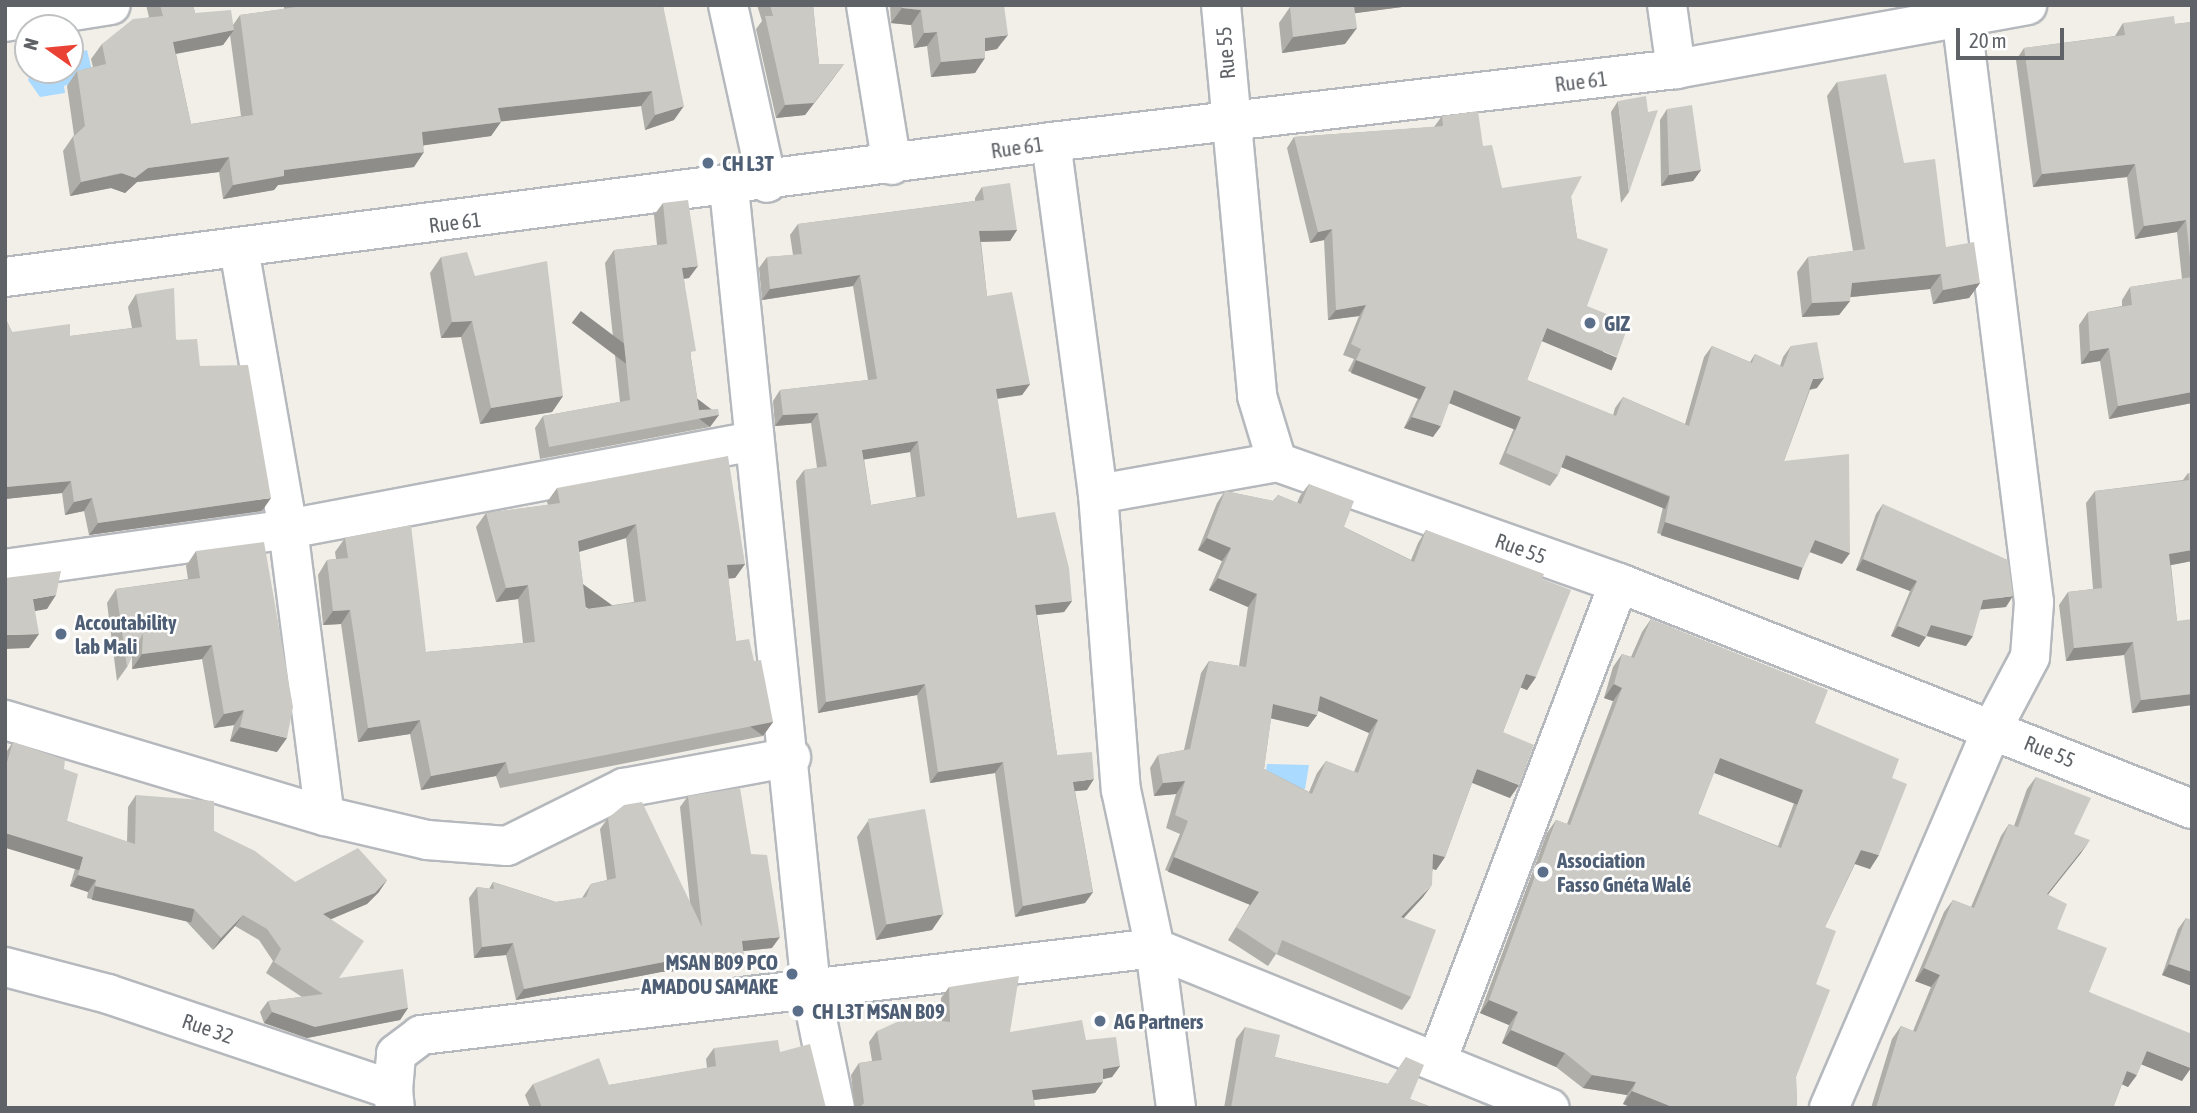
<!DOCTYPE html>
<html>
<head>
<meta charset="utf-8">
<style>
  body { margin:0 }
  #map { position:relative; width:2197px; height:1113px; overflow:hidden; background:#f1efe8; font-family:"Asap Condensed",sans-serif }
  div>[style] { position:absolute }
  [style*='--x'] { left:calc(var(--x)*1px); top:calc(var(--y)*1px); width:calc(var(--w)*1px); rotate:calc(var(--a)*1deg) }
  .water>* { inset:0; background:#aadaff }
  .roads { filter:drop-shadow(2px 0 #b5b8bc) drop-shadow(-2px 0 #b5b8bc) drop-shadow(0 2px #b5b8bc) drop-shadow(0 -2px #b5b8bc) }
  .minor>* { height:38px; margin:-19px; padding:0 19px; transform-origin:19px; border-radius:19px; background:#fff }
  .wall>* { inset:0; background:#afaea9 }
  .shaded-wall>* { inset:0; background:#8f8d8a; transform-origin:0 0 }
  .building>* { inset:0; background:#cccac5; transform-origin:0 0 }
  .dots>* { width:19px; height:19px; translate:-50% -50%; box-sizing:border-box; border:4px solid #fff; border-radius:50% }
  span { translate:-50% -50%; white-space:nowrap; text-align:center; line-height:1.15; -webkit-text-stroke:5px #fff; paint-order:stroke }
  .street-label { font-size:21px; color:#5f6368 }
  .service-label { font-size:21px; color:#4e5e75; font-weight:700 }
  .left { translate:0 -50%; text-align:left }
  .right { translate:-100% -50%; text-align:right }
  .frame { position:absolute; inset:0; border:7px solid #5f6368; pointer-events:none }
  .north { position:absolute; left:14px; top:14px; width:70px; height:70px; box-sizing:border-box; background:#fff; border:2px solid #bfc1c3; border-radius:50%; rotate:285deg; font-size:19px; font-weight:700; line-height:28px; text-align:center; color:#5f6368 }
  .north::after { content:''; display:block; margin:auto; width:24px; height:32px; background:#ea4335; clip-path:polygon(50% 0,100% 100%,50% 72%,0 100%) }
  .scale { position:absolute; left:1956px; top:28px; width:108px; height:32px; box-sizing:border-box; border:4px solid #5f6368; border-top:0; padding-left:9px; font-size:21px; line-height:24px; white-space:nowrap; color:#5f6368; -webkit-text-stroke:5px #fff; paint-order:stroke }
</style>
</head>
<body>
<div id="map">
  <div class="water">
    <div style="clip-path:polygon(87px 50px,93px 75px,64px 86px,65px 93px,40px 97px,28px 80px,32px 70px,70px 70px,70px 55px)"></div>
    <div style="clip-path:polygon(1267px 764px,1309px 765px,1305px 789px,1263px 788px)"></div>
  </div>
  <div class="roads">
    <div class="minor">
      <div style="--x:728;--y:5;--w:182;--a:77.6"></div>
      <div style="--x:866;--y:5;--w:162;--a:80.8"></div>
      <div style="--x:1221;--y:5;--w:393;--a:84.7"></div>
      <div style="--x:1257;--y:396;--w:69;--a:73.1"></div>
      <div style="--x:1277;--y:462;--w:363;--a:19.5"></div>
      <div style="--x:1619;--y:583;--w:616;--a:21.53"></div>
      <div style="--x:1667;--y:5;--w:65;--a:82"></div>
      <div style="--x:5;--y:22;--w:107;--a:-9.1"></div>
      <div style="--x:1051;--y:142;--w:355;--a:82.4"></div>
      <div style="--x:1098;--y:494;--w:297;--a:85.6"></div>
      <div style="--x:1121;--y:790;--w:162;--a:77.9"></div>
      <div style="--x:1155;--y:948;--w:161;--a:82.5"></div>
      <div style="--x:729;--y:188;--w:805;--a:84.15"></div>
      <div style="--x:811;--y:989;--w:121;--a:78.6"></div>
      <div style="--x:239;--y:249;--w:284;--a:80.1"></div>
      <div style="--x:288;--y:529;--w:289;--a:82.7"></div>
      <div style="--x:5;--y:277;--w:1055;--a:-7.35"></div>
      <div style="--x:1051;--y:142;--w:629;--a:-6.66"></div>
      <div style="--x:1676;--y:69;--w:357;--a:-10.3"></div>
      <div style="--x:1098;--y:494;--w:182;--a:-10.1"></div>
      <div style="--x:5;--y:569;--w:286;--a:-8"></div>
      <div style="--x:288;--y:529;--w:474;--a:-10.7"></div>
      <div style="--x:5;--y:720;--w:334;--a:16.7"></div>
      <div style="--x:325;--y:816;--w:105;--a:13.2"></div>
      <div style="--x:427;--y:840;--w:80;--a:4.3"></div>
      <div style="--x:507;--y:846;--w:131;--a:-26.4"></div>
      <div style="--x:624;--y:788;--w:170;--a:-10.5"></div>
      <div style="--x:5;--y:967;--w:106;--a:14.7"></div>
      <div style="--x:108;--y:994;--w:301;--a:18.6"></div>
      <div style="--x:393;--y:1090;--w:18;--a:84"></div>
      <div style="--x:1437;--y:1061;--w:511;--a:-69.16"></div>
      <div style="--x:393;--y:1090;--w:36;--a:-85"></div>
      <div style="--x:396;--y:1054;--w:31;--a:-37"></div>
      <div style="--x:421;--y:1035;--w:739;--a:-6.76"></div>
      <div style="--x:1155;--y:948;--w:426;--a:22.1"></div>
      <div style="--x:1829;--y:1108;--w:415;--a:-66.7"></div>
      <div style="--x:1993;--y:727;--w:79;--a:-62.1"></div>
      <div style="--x:2030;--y:657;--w:55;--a:-85.8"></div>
      <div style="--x:2034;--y:602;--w:592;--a:-97.09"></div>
    </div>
  </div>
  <div class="wall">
    <div style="clip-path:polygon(evenodd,146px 5px,193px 5px,195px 13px,233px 25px,240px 15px,284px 9px,284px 5px,663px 5px,674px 120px,645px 130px,641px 106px,501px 121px,491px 136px,424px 145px,414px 167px,278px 185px,274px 190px,223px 199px,219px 172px,137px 182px,125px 193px,111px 188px,70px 196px,63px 151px,74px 135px,67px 86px,77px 71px,93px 67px,91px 59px,102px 44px,149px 17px,146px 5px,230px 35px,241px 116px,191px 124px,176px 54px,223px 45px,230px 35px)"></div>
    <div style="clip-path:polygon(757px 5px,813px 5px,819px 64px,835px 76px,805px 115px,776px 118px,756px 29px,762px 21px)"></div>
    <div style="clip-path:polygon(890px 5px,1004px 5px,997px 49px,985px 51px,975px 73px,931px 77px,927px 46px,914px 48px,911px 25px,891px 23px)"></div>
    <div style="clip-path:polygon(1290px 7px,1402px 7px,1355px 13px,1345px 44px,1282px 53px,1279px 23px)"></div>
    <div style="clip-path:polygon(2192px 22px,2192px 403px,2109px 419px,2100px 361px,2081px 364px,2079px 325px,2088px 312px,2122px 306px,2122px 300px,2130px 287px,2182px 279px,2177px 232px,2135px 239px,2127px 177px,2033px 187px,2016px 60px,2024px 48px,2115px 36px,2123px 23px,2175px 24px)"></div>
    <div style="clip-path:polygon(1837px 82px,1904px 163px,1946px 247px,1980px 283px,1969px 298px,1933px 304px,1930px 289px,1850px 297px,1850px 301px,1839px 315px,1802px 317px,1797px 272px,1808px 257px,1853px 251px,1827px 96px)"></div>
    <div style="clip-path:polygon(1618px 101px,1629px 192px,1621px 203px,1611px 112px)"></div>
    <div style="clip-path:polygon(1667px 109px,1701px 170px,1693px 181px,1661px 186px,1660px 120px)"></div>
    <div style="clip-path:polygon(1442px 116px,1483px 146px,1502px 188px,1571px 197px,1587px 306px,1609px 368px,1542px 340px,1527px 380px,1613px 415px,1615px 408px,1623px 397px,1685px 424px,1704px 357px,1712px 346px,1750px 362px,1755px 354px,1780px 366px,1783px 357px,1791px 346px,1817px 388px,1810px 390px,1784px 461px,1842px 564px,1810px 552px,1795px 579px,1657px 533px,1663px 507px,1561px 467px,1558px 475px,1550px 486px,1499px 464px,1514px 428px,1449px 402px,1433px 437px,1404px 428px,1418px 398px,1348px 371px,1354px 359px,1343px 355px,1359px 316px,1328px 320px,1324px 240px,1310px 243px,1287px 148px,1294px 137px,1434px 127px)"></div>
    <div style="clip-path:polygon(evenodd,982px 187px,1017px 230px,1010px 241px,981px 242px,987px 296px,1030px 384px,1022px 395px,997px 399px,1017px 518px,1072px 601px,1064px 612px,1037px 615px,1057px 755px,1087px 790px,1075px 791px,1093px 892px,1085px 903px,1015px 917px,995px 773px,930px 783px,917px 695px,818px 713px,796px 481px,804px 470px,817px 468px,811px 423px,775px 426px,773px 401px,780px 390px,868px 380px,853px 286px,762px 300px,759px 268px,767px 257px,793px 255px,790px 235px,798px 224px,975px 201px,975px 198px,982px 187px,910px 452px,916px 497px,871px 505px,864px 459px,910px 452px)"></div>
    <div style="clip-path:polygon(663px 203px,689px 278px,684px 279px,691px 358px,699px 410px,710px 427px,540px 459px,535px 428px,543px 416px,620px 402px,605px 263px,614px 250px,657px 245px,654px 215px)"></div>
    <div style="clip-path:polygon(441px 257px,475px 276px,563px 396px,552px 412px,480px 424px,461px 337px,441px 338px,430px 273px)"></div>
    <div style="clip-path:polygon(136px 294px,200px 366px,262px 511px,89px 535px,84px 511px,65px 515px,62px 493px,5px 499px,5px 317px,12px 332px,70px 336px,132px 328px,128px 307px)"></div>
    <div style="clip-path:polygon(2188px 473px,2192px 473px,2192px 561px,2171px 565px,2177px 621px,2192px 705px,2132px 713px,2124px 655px,2066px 661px,2059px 605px,2068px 592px,2093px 589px,2086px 503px,2095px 491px,2183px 480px)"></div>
    <div style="clip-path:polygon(evenodd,1309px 484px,1344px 527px,1411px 560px,1418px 543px,1426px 530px,1542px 579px,1536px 677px,1527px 690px,1520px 687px,1503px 732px,1510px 798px,1472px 783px,1445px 857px,1436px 870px,1433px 869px,1423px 897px,1404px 918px,1411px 997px,1402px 1010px,1276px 954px,1268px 966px,1228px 940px,1250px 904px,1165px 870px,1180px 834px,1166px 828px,1176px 794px,1154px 796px,1150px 768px,1158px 755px,1184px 750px,1201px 673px,1209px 661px,1239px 666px,1248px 607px,1209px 590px,1222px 561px,1198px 550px,1217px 503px,1225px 491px,1273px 501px,1278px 495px,1297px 503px,1300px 496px,1309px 484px,1318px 711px,1369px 733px,1354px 772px,1326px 761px,1317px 773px,1309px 792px,1264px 769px,1271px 718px,1308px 727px,1317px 715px,1318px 711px)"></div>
    <div style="clip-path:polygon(evenodd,557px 488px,745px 564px,735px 578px,728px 578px,736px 641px,754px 661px,773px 722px,763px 736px,500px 788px,496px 776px,421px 790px,410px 734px,358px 742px,341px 624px,323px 625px,318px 575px,327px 560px,336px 559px,335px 552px,345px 538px,426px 652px,523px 643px,518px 599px,496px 602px,476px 527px,486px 513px,548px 505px,547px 502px,557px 488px,626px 538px,634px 602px,586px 609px,579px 552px,626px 538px)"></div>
    <div style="clip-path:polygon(1883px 504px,2006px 607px,1980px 609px,1966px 646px,1926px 636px,1919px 647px,1891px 636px,1910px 591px,1856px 570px,1876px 514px)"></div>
    <div style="clip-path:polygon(196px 551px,277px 752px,230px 741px,234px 725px,214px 728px,202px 659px,132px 669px,132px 656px,127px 667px,117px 681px,107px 603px,116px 589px,188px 579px,186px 566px)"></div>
    <div style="clip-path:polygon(evenodd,1651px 619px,1815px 723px,1892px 778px,1870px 869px,1855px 864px,1825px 927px,1816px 984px,1796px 1077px,1797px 1108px,1633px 1108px,1623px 1104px,1627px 1095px,1583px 1088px,1556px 1067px,1502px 1043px,1509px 1025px,1480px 1013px,1547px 833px,1556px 820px,1567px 824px,1613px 701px,1604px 698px,1613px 667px,1622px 654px,1631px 657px,1642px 632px,1651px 619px,1714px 772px,1794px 803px,1778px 846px,1698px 814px,1714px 772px)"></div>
    <div style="clip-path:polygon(2192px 721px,2192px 745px,2190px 744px)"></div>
    <div style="clip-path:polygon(13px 742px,64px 769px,67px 821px,127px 842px,128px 807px,136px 795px,214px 831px,295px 882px,379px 892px,367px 904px,330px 919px,339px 978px,408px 1008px,400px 1020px,307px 1038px,264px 1023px,260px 1012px,268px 1001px,302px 997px,266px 973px,273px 961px,259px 940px,235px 926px,213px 950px,186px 921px,87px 898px,88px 892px,70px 886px,75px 869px,5px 847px,5px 754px)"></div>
    <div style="clip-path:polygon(2036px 777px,2074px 834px,2081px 853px,2048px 894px,2057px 929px,2089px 992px,2182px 1081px,2141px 1064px,2128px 1087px,2122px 1084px,2113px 1108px,1871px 1108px,1892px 1039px,1901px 1026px,1913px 1031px,1931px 987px,1915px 981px,1944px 912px,1953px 900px,1971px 907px,2001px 836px,2009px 824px,2014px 826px,2027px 789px)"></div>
    <div style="clip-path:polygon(688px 796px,751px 854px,772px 948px,743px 951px,744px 957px,736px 968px,661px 972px,516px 1000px,506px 955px,474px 958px,469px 898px,477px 887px,489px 889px,493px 882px,556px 902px,582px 898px,591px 884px,607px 880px,600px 829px,608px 818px,690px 903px,680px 807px)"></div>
    <div style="clip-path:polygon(868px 821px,932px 930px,876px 940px,857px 837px)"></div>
    <div style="clip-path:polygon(2186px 918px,2192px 986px,2162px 975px,2178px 929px)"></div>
    <div style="clip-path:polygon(949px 987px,1010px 1032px,1086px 1040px,1120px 1066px,1112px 1077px,1103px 1079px,1095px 1093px,1034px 1100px,1035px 1108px,855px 1108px,851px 1075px,859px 1063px,872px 1061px,869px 1042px,877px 1031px,942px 1021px,941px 998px)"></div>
    <div style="clip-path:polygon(1245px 1027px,1275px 1057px,1388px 1084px,1406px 1057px,1410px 1099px,1434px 1108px,1224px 1108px,1236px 1039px)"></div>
    <div style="clip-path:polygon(714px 1048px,780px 1052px,826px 1108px,530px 1108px,525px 1095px,533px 1084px,609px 1085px,707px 1068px,706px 1059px)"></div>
  </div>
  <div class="shaded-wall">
    <div style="clip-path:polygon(1349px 5px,1404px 5px,1402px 7px,1342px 15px)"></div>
    <div style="clip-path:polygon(902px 8px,921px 10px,911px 25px,891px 23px)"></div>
    <div style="clip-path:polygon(1357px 28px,1345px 44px,1282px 53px,1293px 37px)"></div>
    <div style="clip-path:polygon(234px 30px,223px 45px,163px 56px,173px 42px)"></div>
    <div style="clip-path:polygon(937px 32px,927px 46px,914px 48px,924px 33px)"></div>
    <div style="clip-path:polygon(1008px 35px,997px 49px,975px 53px,985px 38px)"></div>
    <div style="clip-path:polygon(985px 58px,975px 73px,931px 77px,941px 62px)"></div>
    <div style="clip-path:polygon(844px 64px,805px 115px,776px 118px,785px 105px)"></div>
    <div style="clip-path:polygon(652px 91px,641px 106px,488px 123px,498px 108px)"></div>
    <div style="clip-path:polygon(684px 106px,674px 120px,645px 130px,655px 115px)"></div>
    <div style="clip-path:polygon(501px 122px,491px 136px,412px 147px,422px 132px)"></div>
    <div style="clip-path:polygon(424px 152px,414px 167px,278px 185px,274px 190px,223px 199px,233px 185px,284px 170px)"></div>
    <div style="clip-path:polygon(229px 157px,219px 172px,137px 182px,125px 193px,111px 188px,70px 196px,81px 182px,148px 168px)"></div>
    <div style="clip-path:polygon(2135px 164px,2127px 177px,2033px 187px,2042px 174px)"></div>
    <div style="clip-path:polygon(1701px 170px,1693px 181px,1661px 186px,1669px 175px)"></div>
    <div style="clip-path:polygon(2186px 220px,2177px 232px,2135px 239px,2144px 226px)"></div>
    <div style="clip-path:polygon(1332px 229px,1324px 240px,1310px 243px,1318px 232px)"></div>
    <div style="clip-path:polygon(1017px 230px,1010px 241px,972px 242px,979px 231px)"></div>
    <div style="clip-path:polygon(698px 266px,689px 278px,673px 280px,682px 268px)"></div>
    <div style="clip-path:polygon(1941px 274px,1930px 289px,1842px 298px,1852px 283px)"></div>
    <div style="clip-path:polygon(860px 275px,853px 286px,762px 300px,770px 289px)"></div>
    <div style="clip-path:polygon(1980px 283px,1969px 298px,1933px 304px,1943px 290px)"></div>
    <div style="clip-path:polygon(1850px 301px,1839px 315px,1802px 317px,1812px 303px)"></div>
    <div style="clip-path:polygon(1366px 305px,1359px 316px,1328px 320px,1336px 310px)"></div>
    <div style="clip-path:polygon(472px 321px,461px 337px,441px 338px,452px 322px)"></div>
    <div style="left:1547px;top:328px;width:76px;height:14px;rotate:23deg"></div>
    <div style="clip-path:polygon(2109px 348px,2100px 361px,2081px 364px,2090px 351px)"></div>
    <div style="left:1356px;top:360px;width:75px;height:14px;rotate:21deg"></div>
    <div style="clip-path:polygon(1824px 378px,1817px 388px,1806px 390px,1813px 379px)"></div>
    <div style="clip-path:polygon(1030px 384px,1022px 395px,988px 400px,996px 389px)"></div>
    <div style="left:1454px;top:390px;width:72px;height:14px;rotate:22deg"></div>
    <div style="clip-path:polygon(2192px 392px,2192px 403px,2109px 419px,2118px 406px)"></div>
    <div style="clip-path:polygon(563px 396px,552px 412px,480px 424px,491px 408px)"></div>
    <div style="clip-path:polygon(818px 413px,811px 423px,775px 426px,783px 415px)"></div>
    <div style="left:719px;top:415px;width:15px;height:173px;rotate:127deg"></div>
    <div style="clip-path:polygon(1412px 417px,1441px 426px,1433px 437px,1404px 428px)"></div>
    <div style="clip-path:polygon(918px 441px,910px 452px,855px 461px,862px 450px)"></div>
    <div style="left:1566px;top:455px;width:112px;height:13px;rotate:22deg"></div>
    <div style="clip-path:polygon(71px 481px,62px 493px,5px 499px,5px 489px,6px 487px)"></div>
    <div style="clip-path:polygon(92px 498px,84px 511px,65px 515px,74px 502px)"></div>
    <div style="clip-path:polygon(271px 498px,262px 511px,89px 535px,98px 523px)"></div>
    <div style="left:1665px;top:522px;width:145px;height:14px;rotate:18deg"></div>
    <div style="clip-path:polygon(636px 524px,626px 538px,568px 555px,578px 541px)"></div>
    <div style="clip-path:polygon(1207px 538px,1231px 548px,1222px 561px,1198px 550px)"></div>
    <div style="clip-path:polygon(1815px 540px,1850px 553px,1842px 564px,1807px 551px)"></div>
    <div style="clip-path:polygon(2192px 550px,2192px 561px,2161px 567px,2169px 554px)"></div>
    <div style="clip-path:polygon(1863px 559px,1917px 581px,1910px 591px,1856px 570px)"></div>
    <div style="clip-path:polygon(745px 564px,735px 578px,717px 580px,727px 565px)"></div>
    <div style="clip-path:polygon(1218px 578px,1257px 594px,1248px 607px,1209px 590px)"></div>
    <div style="clip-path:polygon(528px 585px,518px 599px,496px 602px,506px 588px)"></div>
    <div style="clip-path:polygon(56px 595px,47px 609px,24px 613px,33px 599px)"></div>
    <div style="clip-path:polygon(2013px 596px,2006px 607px,1976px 610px,1983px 600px)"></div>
    <div style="clip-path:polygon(1072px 601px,1064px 612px,1028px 616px,1035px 605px)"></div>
    <div style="clip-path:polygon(350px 610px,341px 624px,323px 625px,333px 611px)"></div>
    <div style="clip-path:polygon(1931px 625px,1973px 636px,1966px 646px,1924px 635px)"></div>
    <div style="clip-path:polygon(1898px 626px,1926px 637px,1919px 647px,1891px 636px)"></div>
    <div style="clip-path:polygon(39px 634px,29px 648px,5px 649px,5px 635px)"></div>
    <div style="clip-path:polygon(2133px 642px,2124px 655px,2066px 661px,2074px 648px)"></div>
    <div style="clip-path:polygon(212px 645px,202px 659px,132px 669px,142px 654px)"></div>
    <div style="clip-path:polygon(1526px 674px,1536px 677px,1527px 690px,1517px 686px)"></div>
    <div style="clip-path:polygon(925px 684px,917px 695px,818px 713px,826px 702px)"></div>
    <div style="clip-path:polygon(1614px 684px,1622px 688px,1613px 701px,1604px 698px)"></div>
    <div style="clip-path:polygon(2192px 694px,2192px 705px,2132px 713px,2141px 700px)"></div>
    <div style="clip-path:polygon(1320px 696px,1378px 720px,1369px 733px,1312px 708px)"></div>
    <div style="clip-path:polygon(1273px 704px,1317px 715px,1308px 727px,1265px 717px)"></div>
    <div style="clip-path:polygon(244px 710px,234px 725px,214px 728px,224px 714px)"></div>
    <div style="clip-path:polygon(420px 720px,410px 734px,358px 742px,368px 728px)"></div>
    <div style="left:773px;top:722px;width:17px;height:269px;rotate:126deg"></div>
    <div style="clip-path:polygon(240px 727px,287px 738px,277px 752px,230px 741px)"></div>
    <div style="left:1720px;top:758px;width:89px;height:16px;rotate:21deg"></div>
    <div style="clip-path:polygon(506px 762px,496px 776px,421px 790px,431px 776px)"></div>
    <div style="clip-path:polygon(1003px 762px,995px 773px,930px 783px,938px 772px)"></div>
    <div style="clip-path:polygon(1477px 769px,1519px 785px,1510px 798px,1468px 781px)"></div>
    <div style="clip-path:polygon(1094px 779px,1087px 790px,1066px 792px,1073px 782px)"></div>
    <div style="clip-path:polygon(1185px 781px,1176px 794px,1154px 796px,1163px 783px)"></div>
    <div style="left:5px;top:833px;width:82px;height:14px;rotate:17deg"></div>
    <div style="clip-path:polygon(2090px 840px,2081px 853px,2039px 906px,2047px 894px)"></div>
    <div style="clip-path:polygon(1861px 850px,1879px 855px,1870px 869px,1852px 863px)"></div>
    <div style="clip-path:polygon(1433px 854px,1445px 857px,1436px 870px,1425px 866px)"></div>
    <div style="left:1174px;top:857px;width:92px;height:16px;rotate:22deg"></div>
    <div style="clip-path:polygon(78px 875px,96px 880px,88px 892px,70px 886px)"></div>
    <div style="clip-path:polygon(387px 880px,379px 892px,367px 904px,315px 926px,323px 914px)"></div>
    <div style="clip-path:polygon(1432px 885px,1423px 897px,1393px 929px,1401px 917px)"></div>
    <div style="left:95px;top:886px;width:102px;height:14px;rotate:13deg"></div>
    <div style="clip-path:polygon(1093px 892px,1085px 903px,1015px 917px,1023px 906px)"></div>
    <div style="clip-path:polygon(943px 914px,932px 930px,876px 940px,887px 924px)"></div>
    <div style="clip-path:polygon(243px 915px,235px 926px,213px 950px,221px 938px)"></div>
    <div style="clip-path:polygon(780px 937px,772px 948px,734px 952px,742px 941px)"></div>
    <div style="clip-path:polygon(513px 943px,506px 955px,474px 958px,482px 947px)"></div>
    <div style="clip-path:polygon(744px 957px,736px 968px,661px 972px,516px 1000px,524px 989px,669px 961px)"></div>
    <div style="clip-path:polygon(2169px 964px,2192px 972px,2192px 986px,2162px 975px)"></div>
    <div style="clip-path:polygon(1924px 968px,1940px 975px,1931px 987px,1915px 981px)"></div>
    <div style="clip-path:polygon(1489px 1000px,1518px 1012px,1509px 1025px,1480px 1013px)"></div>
    <div style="clip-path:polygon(408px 1008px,400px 1020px,307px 1038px,264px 1023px,272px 1012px)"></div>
    <div style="clip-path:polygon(1511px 1030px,1565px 1053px,1556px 1067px,1502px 1043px)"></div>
    <div style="clip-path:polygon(2147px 1051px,2191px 1068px,2182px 1081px,2138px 1063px)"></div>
    <div style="clip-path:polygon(1120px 1066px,1112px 1077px,1095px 1081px,1103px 1069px)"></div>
    <div style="clip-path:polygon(2127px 1071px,2137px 1075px,2128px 1087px,2119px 1083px)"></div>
    <div style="clip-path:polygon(1592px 1075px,1636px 1082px,1627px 1095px,1583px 1088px)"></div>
    <div style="clip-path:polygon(1103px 1082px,1095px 1093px,1024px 1101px,1032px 1090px)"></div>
    <div style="clip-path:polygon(1632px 1091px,1675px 1108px,1633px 1108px,1623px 1104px)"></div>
  </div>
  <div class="building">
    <div style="clip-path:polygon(160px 5px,193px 5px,195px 13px,231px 10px,234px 30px,173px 42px,191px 124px,253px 115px,240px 15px,296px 7px,296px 5px,663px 5px,684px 106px,655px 115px,652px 91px,498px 108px,501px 122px,422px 132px,424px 152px,284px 170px,284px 176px,233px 185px,229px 157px,148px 168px,135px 178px,121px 173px,81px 182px,73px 137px,85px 126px,77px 71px,106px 64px,102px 44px,133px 19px,163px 16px)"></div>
    <div style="clip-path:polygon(770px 5px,813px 5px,819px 64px,844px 64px,814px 103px,785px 105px,765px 16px,773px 16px)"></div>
    <div style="clip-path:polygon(901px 5px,1004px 5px,1008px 35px,985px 38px,985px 58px,941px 62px,937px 32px,924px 33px,921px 10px,902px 8px)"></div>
    <div style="clip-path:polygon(1299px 5px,1354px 5px,1357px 28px,1293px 37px,1290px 7px)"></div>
    <div style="clip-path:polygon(2174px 16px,2175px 24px,2192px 22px,2192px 392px,2118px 406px,2109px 348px,2090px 351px,2088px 312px,2132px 305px,2130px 287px,2192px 277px,2186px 220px,2144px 226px,2135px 164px,2042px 174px,2024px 48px,2125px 35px,2123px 23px)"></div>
    <div style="clip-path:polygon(1886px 74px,1904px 163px,1935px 159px,1946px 247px,1974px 242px,1980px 283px,1943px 290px,1941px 274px,1852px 283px,1850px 301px,1812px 303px,1808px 257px,1865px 249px,1837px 82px)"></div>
    <div style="clip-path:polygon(1646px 96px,1648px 112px,1658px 110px,1629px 192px,1618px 101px)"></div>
    <div style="clip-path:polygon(1692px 105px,1701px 170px,1669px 175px,1667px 109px)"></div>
    <div style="clip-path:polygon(1478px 111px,1483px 146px,1492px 145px,1502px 188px,1582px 176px,1571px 197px,1577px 238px,1608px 249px,1587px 306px,1629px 323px,1617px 357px,1547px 328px,1527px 380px,1616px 416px,1623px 397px,1689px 426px,1712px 346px,1752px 363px,1755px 354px,1783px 367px,1791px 346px,1817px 342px,1824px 378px,1813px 379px,1784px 461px,1849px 454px,1850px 553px,1815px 540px,1803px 568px,1665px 522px,1670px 496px,1566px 455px,1558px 475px,1506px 453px,1521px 417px,1454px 390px,1441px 426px,1412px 417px,1426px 387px,1356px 360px,1361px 349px,1351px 344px,1366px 305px,1336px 310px,1332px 229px,1318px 232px,1294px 137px,1443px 126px,1442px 116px)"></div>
    <div style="clip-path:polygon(evenodd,1010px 183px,1017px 230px,979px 231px,987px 296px,1012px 292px,1030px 384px,996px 389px,1017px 518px,1055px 512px,1069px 568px,1072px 601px,1035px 605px,1057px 755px,1092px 752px,1094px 779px,1073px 782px,1093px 892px,1023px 906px,1003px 762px,938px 772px,925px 684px,826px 702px,804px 470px,827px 466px,818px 413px,783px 415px,780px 390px,877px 379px,860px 275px,770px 289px,767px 257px,802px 254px,798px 224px,984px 200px,982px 187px,1010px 183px,918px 441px,925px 496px,871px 505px,862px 450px,918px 441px)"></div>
    <div style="clip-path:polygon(688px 200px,698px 266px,682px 268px,696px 351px,690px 352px,699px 410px,718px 409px,719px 415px,549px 447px,543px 416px,630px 400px,614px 250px,667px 244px,663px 203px)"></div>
    <div style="clip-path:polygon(467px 252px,475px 276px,547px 261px,563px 396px,491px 408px,472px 321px,452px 322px,441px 257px)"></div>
    <div style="clip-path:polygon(174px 288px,176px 340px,197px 339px,200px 366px,248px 365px,271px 498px,98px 523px,92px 498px,74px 502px,71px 481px,6px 487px,5px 476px,5px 317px,12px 332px,70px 324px,70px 336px,142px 327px,136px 294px)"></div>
    <div style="clip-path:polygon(evenodd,728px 456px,745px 564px,727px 565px,736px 641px,749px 639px,754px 661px,761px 660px,773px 722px,509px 774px,506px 762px,431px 776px,420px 720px,368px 728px,350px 610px,333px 611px,327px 560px,348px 558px,345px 538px,411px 525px,426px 652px,535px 642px,528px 585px,506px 588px,486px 513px,560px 503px,557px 488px,728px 456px,636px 524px,646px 601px,586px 609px,578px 541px,636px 524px)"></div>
    <div style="clip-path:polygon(2188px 473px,2192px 473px,2192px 550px,2169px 554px,2177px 621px,2192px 619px,2192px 694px,2141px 700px,2133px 642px,2074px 648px,2068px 592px,2102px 588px,2095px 491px,2189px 480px)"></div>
    <div style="clip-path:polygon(evenodd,1309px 484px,1354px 501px,1344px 527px,1414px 562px,1426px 530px,1544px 574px,1542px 579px,1571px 590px,1536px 677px,1526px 674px,1503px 732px,1534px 745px,1519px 785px,1477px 769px,1445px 857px,1433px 854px,1432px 885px,1401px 917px,1436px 930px,1411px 997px,1282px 940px,1277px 954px,1236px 927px,1259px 892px,1174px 857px,1188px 821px,1175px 815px,1185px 781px,1163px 783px,1158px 755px,1190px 749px,1209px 661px,1246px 667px,1257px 594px,1218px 578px,1231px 548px,1207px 538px,1225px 491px,1274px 501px,1278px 495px,1301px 504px,1309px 484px,1320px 696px,1378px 720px,1358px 773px,1326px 761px,1312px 794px,1264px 769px,1273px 704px,1317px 715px,1320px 696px)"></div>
    <div style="clip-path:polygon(1883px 504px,2008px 560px,2013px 596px,1983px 600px,1973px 636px,1931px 625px,1926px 637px,1898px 626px,1917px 581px,1863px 559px)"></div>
    <div style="clip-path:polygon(264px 542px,293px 707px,287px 738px,240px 727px,244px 710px,224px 714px,212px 645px,142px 654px,143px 633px,127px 667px,116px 589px,200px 578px,196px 551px)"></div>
    <div style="clip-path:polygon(61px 571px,56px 595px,33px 599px,39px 634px,5px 635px,5px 578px)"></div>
    <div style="clip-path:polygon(evenodd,1651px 619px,1828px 690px,1815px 723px,1899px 759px,1892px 778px,1907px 784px,1879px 855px,1861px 850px,1825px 927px,1836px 931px,1816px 984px,1830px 990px,1796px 1077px,1797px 1108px,1675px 1108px,1632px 1091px,1636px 1082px,1592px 1075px,1565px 1053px,1511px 1030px,1518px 1012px,1489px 1000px,1556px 820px,1570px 825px,1622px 688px,1614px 684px,1622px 654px,1634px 658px,1651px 619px,1720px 758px,1803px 790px,1781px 848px,1698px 814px,1720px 758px)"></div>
    <div style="clip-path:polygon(13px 742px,65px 760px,64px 769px,78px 774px,67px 821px,135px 844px,136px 795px,214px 801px,214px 831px,255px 851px,295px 882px,358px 848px,387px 880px,375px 893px,323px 914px,364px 941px,339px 978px,403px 969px,408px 1008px,315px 1027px,272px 1012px,268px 1001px,323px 994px,274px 962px,281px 949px,267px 929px,243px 915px,221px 938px,194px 909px,95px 886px,96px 880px,78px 875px,83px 857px,5px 833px,5px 769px)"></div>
    <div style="clip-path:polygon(2036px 777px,2091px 798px,2074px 834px,2090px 840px,2047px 894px,2067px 904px,2057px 929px,2107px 948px,2089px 992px,2192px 1034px,2192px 1066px,2191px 1068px,2147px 1051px,2137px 1075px,2127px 1071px,2113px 1108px,1876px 1108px,1901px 1026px,1916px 1032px,1940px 975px,1924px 968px,1953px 900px,1974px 908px,2009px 824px,2018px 827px)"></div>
    <div style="clip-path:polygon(740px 788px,751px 854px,767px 855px,780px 937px,742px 941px,744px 957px,669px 961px,524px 989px,513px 943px,482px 947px,477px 887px,494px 889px,493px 882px,556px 902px,586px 897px,591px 884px,616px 878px,608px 818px,624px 805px,642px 802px,702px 927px,688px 796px)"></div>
    <div style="left:925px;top:809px;width:107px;height:58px;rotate:80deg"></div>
    <div style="clip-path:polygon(2186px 918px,2192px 920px,2192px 972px,2169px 964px)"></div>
    <div style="clip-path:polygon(1019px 976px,1010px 1032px,1082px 1020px,1086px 1040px,1116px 1037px,1120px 1066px,1103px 1069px,1103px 1082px,1032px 1090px,1035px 1108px,859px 1108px,864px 1103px,859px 1063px,882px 1060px,877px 1031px,908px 1017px,950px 1022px,949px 987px)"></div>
    <div style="clip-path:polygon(1245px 1027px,1280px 1035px,1275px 1057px,1388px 1084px,1406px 1057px,1424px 1065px,1410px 1099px,1434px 1108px,1231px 1108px)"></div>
    <div style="clip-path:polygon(778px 1040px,780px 1052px,810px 1044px,826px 1108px,542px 1108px,533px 1084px,599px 1058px,609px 1085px,716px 1066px,714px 1048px)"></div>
  </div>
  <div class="dots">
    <div style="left:708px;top:163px;background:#5c6f8a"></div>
    <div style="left:1590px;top:323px;background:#5c6f8a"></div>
    <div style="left:61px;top:634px;background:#5c6f8a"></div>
    <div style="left:1543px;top:872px;background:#5c6f8a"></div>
    <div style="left:792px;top:974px;background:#5c6f8a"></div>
    <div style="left:798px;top:1011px;background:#5c6f8a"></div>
    <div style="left:1100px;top:1021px;background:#5c6f8a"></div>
  </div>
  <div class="street-label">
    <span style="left:1225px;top:53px;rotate:-95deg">Rue 55</span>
    <span style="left:1581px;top:81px;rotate:-7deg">Rue 61</span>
    <span style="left:1017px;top:147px;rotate:-8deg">Rue 61</span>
    <span style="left:455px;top:222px;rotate:-7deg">Rue 61</span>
    <span style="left:1521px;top:548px;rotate:20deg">Rue 55</span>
    <span style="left:2050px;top:751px;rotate:22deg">Rue 55</span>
    <span style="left:208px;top:1028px;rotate:19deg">Rue 32</span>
  </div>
  <div class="service-label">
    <span class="left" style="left:722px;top:163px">CH L3T</span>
    <span class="left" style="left:1604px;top:323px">GIZ</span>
    <span class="left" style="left:75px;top:634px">Accoutability<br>lab Mali</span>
    <span class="left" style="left:1557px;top:872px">Association<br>Fasso Gnéta Walé</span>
    <span class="right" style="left:778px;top:974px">MSAN B09 PCO<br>AMADOU SAMAKE</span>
    <span class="left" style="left:812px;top:1011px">CH L3T MSAN B09</span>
    <span class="left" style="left:1114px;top:1021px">AG Partners</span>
  </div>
  <div class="frame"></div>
  <div class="north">N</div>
  <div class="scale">20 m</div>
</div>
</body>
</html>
